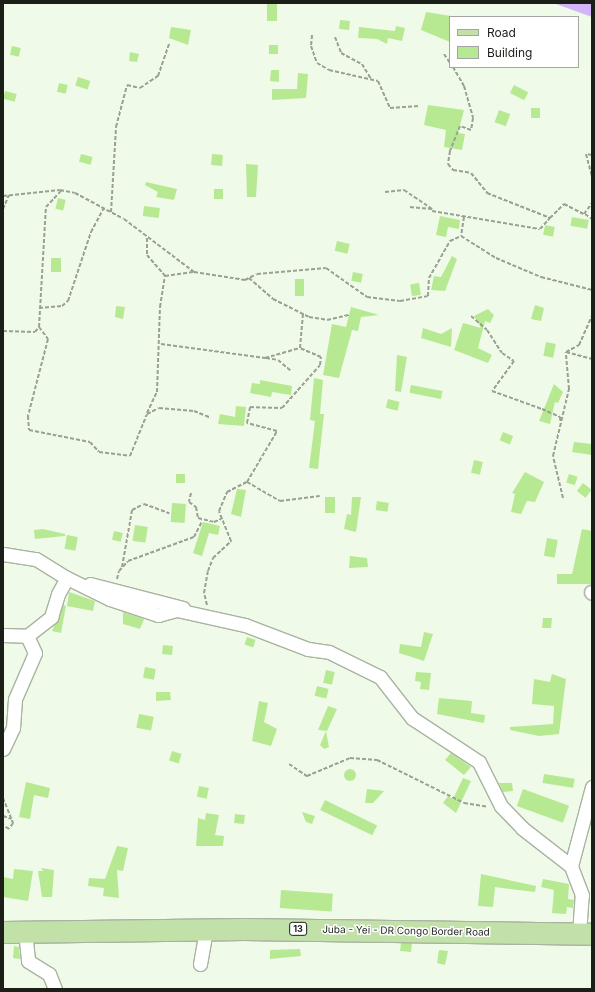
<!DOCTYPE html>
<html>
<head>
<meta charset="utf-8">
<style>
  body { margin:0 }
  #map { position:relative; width:595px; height:992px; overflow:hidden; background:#effbe8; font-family:Inter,sans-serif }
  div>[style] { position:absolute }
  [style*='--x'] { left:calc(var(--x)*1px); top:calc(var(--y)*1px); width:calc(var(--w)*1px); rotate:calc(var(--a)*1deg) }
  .water>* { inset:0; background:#d4b4f9 }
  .building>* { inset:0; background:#b7e992; transform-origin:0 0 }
  .round { border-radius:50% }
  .path>* { height:2px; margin-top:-1px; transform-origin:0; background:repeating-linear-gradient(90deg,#98a193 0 4px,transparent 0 6px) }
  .roads { filter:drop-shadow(1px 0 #a8b3a0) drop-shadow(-1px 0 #a8b3a0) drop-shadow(0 1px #a8b3a0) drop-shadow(0 -1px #a8b3a0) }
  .minor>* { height:13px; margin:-6.5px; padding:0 6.5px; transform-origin:6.5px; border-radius:6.5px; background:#fff }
  .primary>* { height:21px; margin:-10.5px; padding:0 10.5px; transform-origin:10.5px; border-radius:10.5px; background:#c2e1a9 }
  span { translate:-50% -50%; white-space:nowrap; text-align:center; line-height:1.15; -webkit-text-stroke:3px #fff; paint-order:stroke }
  .shield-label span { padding:1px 3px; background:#fff; border:1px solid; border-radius:3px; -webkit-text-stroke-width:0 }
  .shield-label { font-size:9px; color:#1b1f18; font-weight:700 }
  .street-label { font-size:10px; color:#1b1f18 }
  .frame { position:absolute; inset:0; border:4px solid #1b1f18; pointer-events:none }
  .legend { position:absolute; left:449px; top:16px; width:130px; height:52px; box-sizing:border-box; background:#fff; border:1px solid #a4a5a3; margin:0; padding:5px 7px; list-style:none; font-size:12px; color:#1b1f18 }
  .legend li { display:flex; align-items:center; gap:8px; height:20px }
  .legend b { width:20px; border:1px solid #a4a5a3 }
</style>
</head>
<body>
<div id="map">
  <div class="water">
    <div style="clip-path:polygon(554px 3px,592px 3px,592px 17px,556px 4px)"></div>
  </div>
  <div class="building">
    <div style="left:267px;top:3px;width:10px;height:18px"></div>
    <div style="clip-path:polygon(426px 12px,451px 16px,450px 42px,421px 30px)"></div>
    <div style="left:340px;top:20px;width:10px;height:9px;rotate:6deg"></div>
    <div style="clip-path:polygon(396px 26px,405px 28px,402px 41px,388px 38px,387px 44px,377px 39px,358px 38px,359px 27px,395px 31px)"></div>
    <div style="clip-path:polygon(171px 27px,191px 30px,188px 45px,169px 38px)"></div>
    <div style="left:269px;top:45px;width:9px;height:9px"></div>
    <div style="left:12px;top:46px;width:9px;height:9px;rotate:13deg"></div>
    <div style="clip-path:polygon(130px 52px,139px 54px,137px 62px,129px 61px)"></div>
    <div style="clip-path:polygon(271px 70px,279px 70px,279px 82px,270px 81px)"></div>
    <div style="clip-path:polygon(298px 73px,308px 74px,306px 98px,272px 100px,272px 89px,297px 89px)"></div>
    <div style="left:78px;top:77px;width:13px;height:9px;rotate:18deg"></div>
    <div style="left:59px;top:83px;width:9px;height:9px;rotate:13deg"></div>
    <div style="left:514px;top:85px;width:16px;height:9px;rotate:27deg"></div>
    <div style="left:5px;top:91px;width:12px;height:8px;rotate:14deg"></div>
    <div style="clip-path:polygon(428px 105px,464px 110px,458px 133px,465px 134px,462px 150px,444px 147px,446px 130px,424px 125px)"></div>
    <div style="left:531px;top:108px;width:9px;height:10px"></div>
    <div style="left:499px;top:110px;width:12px;height:13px;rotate:20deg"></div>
    <div style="left:81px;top:154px;width:12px;height:8px;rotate:14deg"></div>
    <div style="left:212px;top:154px;width:11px;height:11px;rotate:5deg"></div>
    <div style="clip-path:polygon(246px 164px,258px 165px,256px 197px,247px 197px)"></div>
    <div style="clip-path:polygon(146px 182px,177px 189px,174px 200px,156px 197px,158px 192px,145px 185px)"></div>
    <div style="left:214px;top:189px;width:9px;height:10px"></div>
    <div style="left:58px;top:198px;width:8px;height:11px;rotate:14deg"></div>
    <div style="left:144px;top:206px;width:16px;height:10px;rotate:7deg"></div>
    <div style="clip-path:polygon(440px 216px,460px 220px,459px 229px,448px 227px,446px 237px,436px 235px)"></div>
    <div style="left:572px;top:217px;width:17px;height:9px;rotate:10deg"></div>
    <div style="left:545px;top:225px;width:10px;height:10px;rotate:11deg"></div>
    <div style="left:337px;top:241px;width:13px;height:10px;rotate:13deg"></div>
    <div style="clip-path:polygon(452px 256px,457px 259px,445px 291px,431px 290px,434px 276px,441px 277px)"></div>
    <div style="left:51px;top:258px;width:10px;height:14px"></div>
    <div style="left:353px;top:272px;width:10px;height:9px;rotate:11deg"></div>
    <div style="left:295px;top:279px;width:9px;height:17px"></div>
    <div style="left:419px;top:283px;width:12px;height:9px;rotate:81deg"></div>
    <div style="clip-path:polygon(535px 305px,544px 308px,541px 321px,531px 319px)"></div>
    <div style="clip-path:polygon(116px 306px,125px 307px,123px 319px,115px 317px)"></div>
    <div style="clip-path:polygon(351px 307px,379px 315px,361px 317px,358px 331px,352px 330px,339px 378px,323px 375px,332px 324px,346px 327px)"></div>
    <div style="clip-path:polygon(488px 309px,494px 315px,490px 323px,485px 321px,478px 348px,492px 355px,488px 363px,454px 350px,463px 323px,481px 328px,474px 316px)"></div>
    <div style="clip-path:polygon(423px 328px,441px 334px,452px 328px,451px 347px,421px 338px)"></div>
    <div style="left:546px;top:342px;width:10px;height:14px;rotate:11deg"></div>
    <div style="clip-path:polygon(397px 355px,407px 357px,401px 392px,395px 391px)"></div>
    <div style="clip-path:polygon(314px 378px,323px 380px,320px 414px,324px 414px,318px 469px,309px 468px,315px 421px,310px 420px)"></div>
    <div style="clip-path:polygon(260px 380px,292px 386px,291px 395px,272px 392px,271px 397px,250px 393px,252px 383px,260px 384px)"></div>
    <div style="clip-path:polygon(554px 384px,563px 392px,558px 403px,555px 402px,550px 424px,539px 421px)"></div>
    <div style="left:411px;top:385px;width:32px;height:8px;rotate:11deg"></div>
    <div style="left:388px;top:399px;width:12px;height:9px;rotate:14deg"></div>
    <div style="clip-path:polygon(236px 406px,246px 407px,244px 426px,218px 424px,220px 414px,235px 417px)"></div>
    <div style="left:503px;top:432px;width:11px;height:9px;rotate:22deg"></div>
    <div style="clip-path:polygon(574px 442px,592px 444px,592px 455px,572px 452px)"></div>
    <div style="left:474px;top:460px;width:9px;height:13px;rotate:13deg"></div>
    <div style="clip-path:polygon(525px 472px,544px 482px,535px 502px,527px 501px,521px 514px,511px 512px,515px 494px,512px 493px)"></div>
    <div style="left:176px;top:474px;width:9px;height:9px"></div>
    <div style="left:569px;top:474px;width:9px;height:9px;rotate:18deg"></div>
    <div style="left:583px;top:483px;width:11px;height:10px;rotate:38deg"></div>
    <div style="clip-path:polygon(237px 489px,246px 490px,241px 517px,231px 514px)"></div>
    <div style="left:325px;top:497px;width:10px;height:16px"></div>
    <div style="clip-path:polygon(352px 497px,361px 497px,356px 532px,344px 529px,347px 514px,351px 515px)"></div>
    <div style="left:377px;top:501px;width:12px;height:9px;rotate:9deg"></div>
    <div style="left:172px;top:503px;width:14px;height:19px;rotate:4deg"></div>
    <div style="clip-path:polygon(203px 522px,220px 526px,218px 535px,209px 533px,202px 556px,193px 553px)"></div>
    <div style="left:135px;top:525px;width:13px;height:16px;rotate:9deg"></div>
    <div style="clip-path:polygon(43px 529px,65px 534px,65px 536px,35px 539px,34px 530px)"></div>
    <div style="clip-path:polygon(582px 529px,592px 531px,592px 584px,557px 584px,557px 574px,572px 574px)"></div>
    <div style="left:114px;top:531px;width:9px;height:9px;rotate:13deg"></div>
    <div style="left:67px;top:535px;width:11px;height:14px;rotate:10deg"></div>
    <div style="left:547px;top:538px;width:11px;height:18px;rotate:10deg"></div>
    <div style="clip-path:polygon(350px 556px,367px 558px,368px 567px,349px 568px)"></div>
    <div style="clip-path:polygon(69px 592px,95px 601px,93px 611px,67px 606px)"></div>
    <div style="clip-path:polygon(63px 605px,66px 606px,61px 633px,52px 631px)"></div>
    <div style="clip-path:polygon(123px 612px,144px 619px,140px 629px,123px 624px)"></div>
    <div style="clip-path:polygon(543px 618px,552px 618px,551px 628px,542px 628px)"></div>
    <div style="clip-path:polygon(424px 632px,433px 634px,424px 661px,399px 653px,400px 644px,421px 647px)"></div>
    <div style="left:247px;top:637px;width:9px;height:8px;rotate:18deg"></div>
    <div style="left:163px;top:645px;width:10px;height:9px;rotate:6deg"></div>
    <div style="left:145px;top:667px;width:11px;height:11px;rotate:10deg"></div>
    <div style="left:326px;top:670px;width:9px;height:13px;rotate:13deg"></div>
    <div style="clip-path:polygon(416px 672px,431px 673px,429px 690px,420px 689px,421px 682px,415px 681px)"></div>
    <div style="clip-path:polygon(552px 674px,566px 679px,559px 734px,539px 736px,510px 730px,510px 727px,553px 724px,554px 706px,532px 704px,534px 679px,550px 682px)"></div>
    <div style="left:317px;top:686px;width:12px;height:10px;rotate:14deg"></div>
    <div style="clip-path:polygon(156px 692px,170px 692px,171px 700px,156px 701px)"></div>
    <div style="clip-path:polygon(439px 698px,472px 701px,471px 713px,485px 715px,484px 723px,437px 714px)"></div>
    <div style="clip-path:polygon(259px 701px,268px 703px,264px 722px,277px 729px,271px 746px,252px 741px)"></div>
    <div style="clip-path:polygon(328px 706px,337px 709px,327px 731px,318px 730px)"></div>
    <div style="left:139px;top:714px;width:15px;height:14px;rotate:11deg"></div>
    <div style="clip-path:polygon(326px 731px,329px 747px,324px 749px,320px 745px)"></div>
    <div style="left:172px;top:751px;width:10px;height:10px;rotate:17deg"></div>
    <div style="clip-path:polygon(451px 753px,471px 767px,464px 775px,445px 760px)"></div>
    <div class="round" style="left:344px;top:769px;width:12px;height:12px"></div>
    <div style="left:544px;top:774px;width:31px;height:9px;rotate:9deg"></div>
    <div style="clip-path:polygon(463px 778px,471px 781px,456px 813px,443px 803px,448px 796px,453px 799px)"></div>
    <div style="clip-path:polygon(26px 782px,50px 788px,48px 798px,34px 795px,30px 819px,19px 817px)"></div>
    <div style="clip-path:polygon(499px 783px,512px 783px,513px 791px,503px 792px)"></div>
    <div style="left:199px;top:786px;width:10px;height:11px;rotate:11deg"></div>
    <div style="clip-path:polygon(367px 789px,384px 791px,373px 803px,365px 803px)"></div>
    <div style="left:523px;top:789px;width:49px;height:18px;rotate:20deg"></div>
    <div style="left:325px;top:800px;width:58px;height:11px;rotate:26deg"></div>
    <div style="clip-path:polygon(302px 812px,315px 816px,312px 824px,306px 822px)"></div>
    <div style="clip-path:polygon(206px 813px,219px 815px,215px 835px,224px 836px,223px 846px,196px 846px,198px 818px,205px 820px)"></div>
    <div style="left:235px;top:814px;width:10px;height:9px;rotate:6deg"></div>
    <div style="clip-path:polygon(117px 846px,128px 848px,123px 871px,117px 870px,119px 898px,103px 896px,104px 888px,88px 886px,89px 878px,105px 879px)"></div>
    <div style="clip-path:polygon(41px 868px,54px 870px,52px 897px,42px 897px,38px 871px,43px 871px)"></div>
    <div style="clip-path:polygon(14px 869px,33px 871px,28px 901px,3px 897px,3px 877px,13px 879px)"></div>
    <div style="clip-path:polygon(481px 874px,536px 886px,535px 892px,495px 887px,493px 907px,478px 906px)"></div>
    <div style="clip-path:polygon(543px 879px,569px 884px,568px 899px,574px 900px,573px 908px,567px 907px,566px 914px,552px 913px,554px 890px,541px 887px)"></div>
    <div style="left:281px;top:890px;width:52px;height:18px;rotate:4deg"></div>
    <div style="clip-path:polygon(401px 943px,412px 943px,411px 952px,400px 951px)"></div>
    <div style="clip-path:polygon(14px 946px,19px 947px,20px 959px,13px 958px)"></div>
    <div style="clip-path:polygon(300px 949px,301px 956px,270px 959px,270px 950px)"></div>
    <div style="clip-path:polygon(439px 950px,448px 951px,445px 965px,437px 963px)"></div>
  </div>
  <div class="path">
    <div style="--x:312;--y:35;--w:11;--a:95"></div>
    <div style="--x:311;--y:46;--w:18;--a:71"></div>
    <div style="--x:317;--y:63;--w:14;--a:30"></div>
    <div style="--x:329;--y:70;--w:50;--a:12.7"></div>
    <div style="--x:378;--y:81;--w:30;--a:66"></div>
    <div style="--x:390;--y:108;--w:29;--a:-4"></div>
    <div style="--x:335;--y:37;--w:17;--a:69"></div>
    <div style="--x:341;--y:53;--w:24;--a:28"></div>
    <div style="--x:362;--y:64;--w:17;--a:59"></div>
    <div style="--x:444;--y:54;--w:11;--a:56"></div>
    <div style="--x:453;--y:67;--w:22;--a:60"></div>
    <div style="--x:464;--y:86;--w:33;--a:74"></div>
    <div style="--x:473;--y:118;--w:12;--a:99"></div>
    <div style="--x:471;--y:130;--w:12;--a:-160"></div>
    <div style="--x:460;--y:126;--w:27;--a:112"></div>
    <div style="--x:450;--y:151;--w:13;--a:99"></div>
    <div style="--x:448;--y:164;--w:8;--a:50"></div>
    <div style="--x:453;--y:170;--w:18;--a:9"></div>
    <div style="--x:471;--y:173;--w:26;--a:51"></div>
    <div style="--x:487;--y:193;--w:68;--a:21.6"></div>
    <div style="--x:550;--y:218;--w:20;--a:-45"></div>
    <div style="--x:564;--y:204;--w:22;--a:27"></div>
    <div style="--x:584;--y:214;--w:14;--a:-54"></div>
    <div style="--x:592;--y:155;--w:6;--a:-171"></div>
    <div style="--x:586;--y:154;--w:23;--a:75"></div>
    <div style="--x:385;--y:192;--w:19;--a:-6"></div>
    <div style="--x:404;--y:190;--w:34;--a:34"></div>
    <div style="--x:432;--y:209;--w:23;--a:-175"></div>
    <div style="--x:3;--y:196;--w:57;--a:-6"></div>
    <div style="--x:60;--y:190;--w:15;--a:11"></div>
    <div style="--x:75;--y:193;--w:55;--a:28"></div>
    <div style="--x:124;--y:219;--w:88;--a:37.1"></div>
    <div style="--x:194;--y:272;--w:52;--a:8.9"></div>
    <div style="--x:245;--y:280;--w:13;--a:-27"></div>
    <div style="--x:257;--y:274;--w:69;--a:-5"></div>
    <div style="--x:326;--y:268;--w:50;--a:35.3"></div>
    <div style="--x:367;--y:297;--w:33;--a:7"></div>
    <div style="--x:400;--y:301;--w:28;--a:-10"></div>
    <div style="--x:428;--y:296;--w:18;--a:-87"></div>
    <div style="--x:429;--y:278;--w:43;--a:-60.4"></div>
    <div style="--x:450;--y:241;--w:12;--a:-24"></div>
    <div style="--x:3;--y:209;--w:15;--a:-67"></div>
    <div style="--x:432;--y:211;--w:109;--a:9.5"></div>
    <div style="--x:540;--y:229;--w:15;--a:-48"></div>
    <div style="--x:111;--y:212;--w:85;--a:-86.6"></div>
    <div style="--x:116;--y:127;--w:43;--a:-75.3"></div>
    <div style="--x:127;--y:85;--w:13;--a:13"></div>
    <div style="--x:140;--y:88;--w:22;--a:-34"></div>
    <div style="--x:158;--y:76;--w:34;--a:-71"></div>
    <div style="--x:585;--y:214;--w:9;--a:36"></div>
    <div style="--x:464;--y:217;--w:19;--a:99"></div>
    <div style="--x:461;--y:236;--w:41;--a:32.2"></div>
    <div style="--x:496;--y:258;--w:49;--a:22.9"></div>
    <div style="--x:541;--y:277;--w:53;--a:14.3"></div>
    <div style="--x:147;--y:238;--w:17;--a:90"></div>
    <div style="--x:147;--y:255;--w:28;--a:49"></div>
    <div style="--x:249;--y:278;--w:32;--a:41"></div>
    <div style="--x:273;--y:299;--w:40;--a:26.6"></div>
    <div style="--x:309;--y:317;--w:18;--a:9"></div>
    <div style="--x:327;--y:320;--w:23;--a:-13"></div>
    <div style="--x:39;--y:308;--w:23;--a:-5"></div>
    <div style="--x:62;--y:306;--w:8;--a:-40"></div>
    <div style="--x:68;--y:301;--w:73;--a:-71.6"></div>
    <div style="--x:91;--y:232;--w:27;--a:-62"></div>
    <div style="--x:471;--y:316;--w:21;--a:41"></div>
    <div style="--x:487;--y:330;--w:27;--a:57"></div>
    <div style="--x:502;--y:353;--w:14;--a:34"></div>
    <div style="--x:514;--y:361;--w:37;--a:126"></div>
    <div style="--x:492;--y:391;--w:53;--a:19.8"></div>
    <div style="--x:542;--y:409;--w:20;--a:24"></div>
    <div style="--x:560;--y:417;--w:7;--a:82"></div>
    <div style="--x:39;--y:327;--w:15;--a:53"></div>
    <div style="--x:48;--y:339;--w:80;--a:104.6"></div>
    <div style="--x:28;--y:416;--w:14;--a:86"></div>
    <div style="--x:29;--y:430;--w:62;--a:11.1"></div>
    <div style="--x:90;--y:442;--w:13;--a:48"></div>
    <div style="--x:99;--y:452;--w:31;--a:7"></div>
    <div style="--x:130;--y:456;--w:45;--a:-68"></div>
    <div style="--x:147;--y:414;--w:13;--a:-27"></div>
    <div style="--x:159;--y:408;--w:35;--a:5"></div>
    <div style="--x:194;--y:411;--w:18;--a:22"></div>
    <div style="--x:3;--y:331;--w:32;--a:2"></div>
    <div style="--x:35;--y:332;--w:6;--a:-51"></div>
    <div style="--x:39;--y:327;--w:120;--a:-86.7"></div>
    <div style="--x:46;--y:207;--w:23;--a:-47"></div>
    <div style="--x:161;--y:344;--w:105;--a:7.7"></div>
    <div style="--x:265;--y:358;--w:36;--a:-16"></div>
    <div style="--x:566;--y:352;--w:15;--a:-28"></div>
    <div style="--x:579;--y:345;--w:32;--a:-66"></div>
    <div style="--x:266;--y:358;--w:12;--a:9"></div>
    <div style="--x:278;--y:360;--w:17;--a:40"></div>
    <div style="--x:147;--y:413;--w:23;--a:-65"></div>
    <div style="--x:157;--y:392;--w:85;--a:-88"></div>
    <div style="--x:160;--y:307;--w:31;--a:-81"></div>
    <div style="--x:165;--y:276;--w:28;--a:-8"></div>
    <div style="--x:247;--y:482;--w:59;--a:-59.5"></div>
    <div style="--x:277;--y:431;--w:31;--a:-165"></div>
    <div style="--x:247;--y:423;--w:16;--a:-79"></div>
    <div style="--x:250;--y:407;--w:32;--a:2"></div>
    <div style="--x:282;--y:408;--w:57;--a:-48.5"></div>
    <div style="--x:320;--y:365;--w:8;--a:-83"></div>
    <div style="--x:321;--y:357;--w:23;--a:-157"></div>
    <div style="--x:300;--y:348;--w:35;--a:-85"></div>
    <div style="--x:191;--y:493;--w:9;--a:103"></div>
    <div style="--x:189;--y:502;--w:9;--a:36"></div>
    <div style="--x:196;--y:507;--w:11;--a:80"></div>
    <div style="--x:198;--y:518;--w:16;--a:14"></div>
    <div style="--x:214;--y:522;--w:8;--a:-23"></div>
    <div style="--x:563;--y:498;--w:43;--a:-103.4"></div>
    <div style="--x:553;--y:456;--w:69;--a:-76.6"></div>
    <div style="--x:569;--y:389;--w:37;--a:-95"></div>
    <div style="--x:566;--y:352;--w:27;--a:15"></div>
    <div style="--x:122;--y:567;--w:58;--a:-80"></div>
    <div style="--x:132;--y:510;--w:13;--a:-27"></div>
    <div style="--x:144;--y:504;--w:27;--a:20"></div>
    <div style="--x:117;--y:579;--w:8;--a:-76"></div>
    <div style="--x:119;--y:571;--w:13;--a:-48"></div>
    <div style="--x:128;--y:561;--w:70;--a:-20"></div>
    <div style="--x:194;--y:537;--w:18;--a:-63"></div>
    <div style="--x:207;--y:605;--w:12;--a:-104"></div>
    <div style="--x:204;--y:593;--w:22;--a:-80"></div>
    <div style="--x:208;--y:571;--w:14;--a:-69"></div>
    <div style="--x:213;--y:558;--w:25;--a:-43"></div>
    <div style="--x:231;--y:541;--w:32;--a:-112"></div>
    <div style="--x:219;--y:511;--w:21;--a:-67"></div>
    <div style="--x:227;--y:492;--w:22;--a:-27"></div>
    <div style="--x:247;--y:482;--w:38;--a:30"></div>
    <div style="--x:280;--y:501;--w:40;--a:-7.1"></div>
    <div style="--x:289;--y:764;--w:22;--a:34"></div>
    <div style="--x:307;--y:776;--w:47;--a:-22.7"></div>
    <div style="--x:350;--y:758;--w:27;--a:4"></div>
    <div style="--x:377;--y:760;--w:97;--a:26.3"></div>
    <div style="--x:464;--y:803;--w:24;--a:9"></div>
    <div style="--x:3;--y:798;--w:27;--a:68"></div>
    <div style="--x:13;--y:823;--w:7;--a:124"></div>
    <div style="--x:9;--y:829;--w:7;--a:-146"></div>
    <div style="--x:3;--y:816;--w:9;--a:18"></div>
  </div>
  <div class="roads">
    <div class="minor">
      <div style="--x:3;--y:554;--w:33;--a:9"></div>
      <div style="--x:36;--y:559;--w:36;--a:32"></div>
      <div style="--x:90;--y:584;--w:96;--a:14.5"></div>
      <div style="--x:591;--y:592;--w:1;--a:45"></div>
      <div style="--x:3;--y:635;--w:24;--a:2"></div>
      <div style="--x:27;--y:636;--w:31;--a:-38"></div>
      <div style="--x:51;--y:617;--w:24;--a:-73"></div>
      <div style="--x:58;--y:594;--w:18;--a:-61"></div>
      <div style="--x:67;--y:578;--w:48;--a:26"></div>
      <div style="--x:110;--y:599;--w:51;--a:18.4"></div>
      <div style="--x:158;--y:615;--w:20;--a:-15"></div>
      <div style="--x:177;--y:610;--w:70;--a:12.4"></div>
      <div style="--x:245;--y:625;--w:67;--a:20.9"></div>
      <div style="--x:308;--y:649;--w:21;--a:8"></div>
      <div style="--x:329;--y:652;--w:57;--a:26.1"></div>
      <div style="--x:380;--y:677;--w:52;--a:52"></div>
      <div style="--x:412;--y:718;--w:80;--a:33.3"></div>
      <div style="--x:479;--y:762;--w:49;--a:63.4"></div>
      <div style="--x:501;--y:806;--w:30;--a:46"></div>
      <div style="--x:522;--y:828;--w:62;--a:37.8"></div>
      <div style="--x:3;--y:749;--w:23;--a:-65"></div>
      <div style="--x:13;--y:728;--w:29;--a:-86"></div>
      <div style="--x:15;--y:699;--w:50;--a:-66.5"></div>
      <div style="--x:35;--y:653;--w:19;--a:-115"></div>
      <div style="--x:25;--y:931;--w:30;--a:84"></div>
      <div style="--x:28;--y:961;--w:25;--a:32"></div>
      <div style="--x:49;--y:974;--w:16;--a:68"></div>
      <div style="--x:579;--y:934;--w:39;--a:-86"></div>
      <div style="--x:582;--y:895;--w:31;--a:-111"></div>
      <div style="--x:571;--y:866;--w:82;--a:-75.1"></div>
      <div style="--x:200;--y:964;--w:36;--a:-80"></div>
    </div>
    <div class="primary">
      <div style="--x:3;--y:932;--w:241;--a:-0.7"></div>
      <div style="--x:244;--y:929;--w:348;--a:0.8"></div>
    </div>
  </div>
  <div class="shield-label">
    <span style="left:298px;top:929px">13</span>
  </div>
  <div class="street-label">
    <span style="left:406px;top:931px;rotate:1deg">Juba - Yei - DR Congo Border Road</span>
  </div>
  <div class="frame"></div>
  <ul class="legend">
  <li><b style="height:5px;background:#c2e1a9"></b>Road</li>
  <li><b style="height:11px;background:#b7e992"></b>Building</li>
  </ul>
</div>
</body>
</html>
